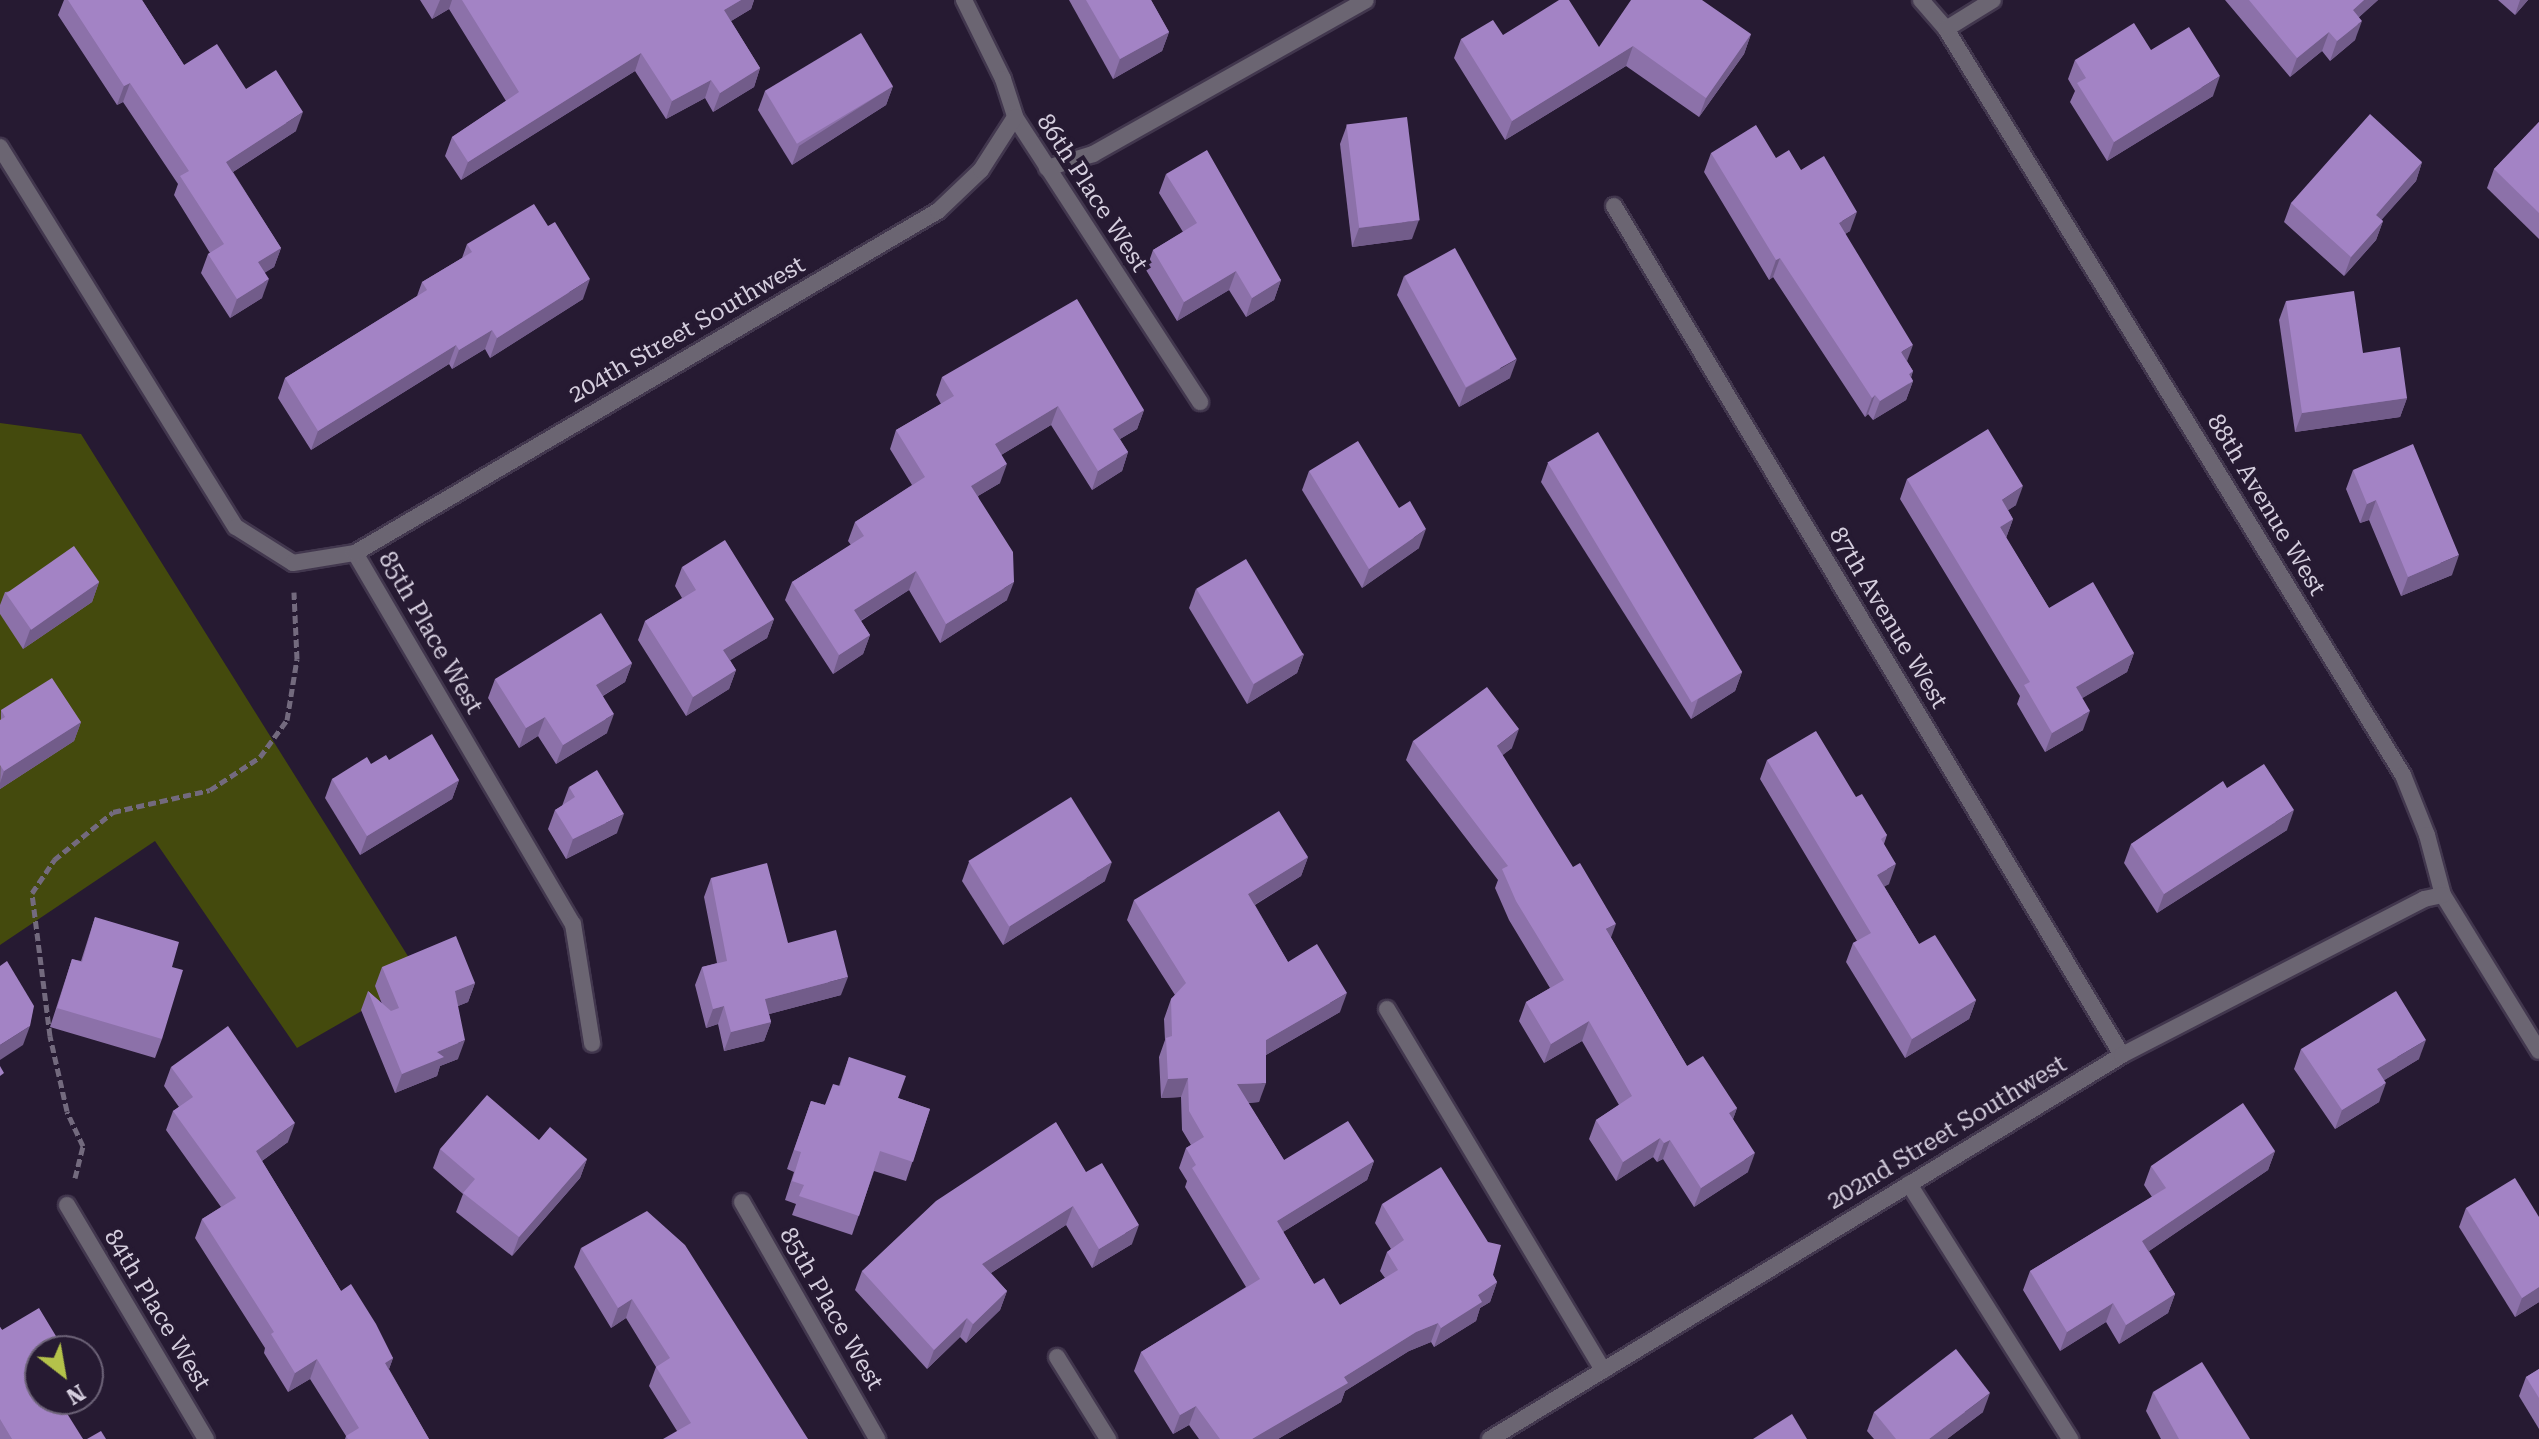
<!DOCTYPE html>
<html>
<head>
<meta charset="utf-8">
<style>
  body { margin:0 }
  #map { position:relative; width:2539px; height:1439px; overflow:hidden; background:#261a32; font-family:"Roboto Serif",serif }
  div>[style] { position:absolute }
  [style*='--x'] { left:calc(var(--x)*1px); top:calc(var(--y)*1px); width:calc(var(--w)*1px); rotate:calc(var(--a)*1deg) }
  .forest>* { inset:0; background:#444a0d }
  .path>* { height:5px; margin-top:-2.5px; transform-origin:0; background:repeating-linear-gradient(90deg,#736a7e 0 8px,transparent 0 12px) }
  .roads { filter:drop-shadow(2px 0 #42374e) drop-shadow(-2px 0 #42374e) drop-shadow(0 2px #42374e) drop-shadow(0 -2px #42374e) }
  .lane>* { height:16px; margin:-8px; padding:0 8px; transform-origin:8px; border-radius:8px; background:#6b6572 }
  .street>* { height:16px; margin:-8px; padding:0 8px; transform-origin:8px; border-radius:8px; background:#6b6572 }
  .wall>* { inset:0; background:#8c71a9 }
  .shaded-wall>* { inset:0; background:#725c8a }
  .building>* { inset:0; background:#a383c5; transform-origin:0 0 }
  span { translate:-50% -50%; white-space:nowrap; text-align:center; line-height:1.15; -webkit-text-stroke:8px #261a32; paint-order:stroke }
  .street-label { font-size:24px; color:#d5cede }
  .north { position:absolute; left:24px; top:1335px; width:80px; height:80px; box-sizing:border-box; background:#261a32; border:2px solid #6c6277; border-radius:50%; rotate:149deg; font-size:22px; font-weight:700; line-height:32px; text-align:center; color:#d5cede }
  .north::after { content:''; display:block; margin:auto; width:28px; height:36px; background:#b4c24a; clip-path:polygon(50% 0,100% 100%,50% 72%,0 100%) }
</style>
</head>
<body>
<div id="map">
  <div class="forest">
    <div style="clip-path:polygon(0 423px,81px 434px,421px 977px,297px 1048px,155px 841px,0 945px)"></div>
  </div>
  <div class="path">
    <div style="--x:75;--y:1178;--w:33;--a:-76"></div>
    <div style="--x:83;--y:1146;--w:38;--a:-115"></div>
    <div style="--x:67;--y:1111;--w:77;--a:-102.8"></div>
    <div style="--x:50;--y:1036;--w:144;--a:-97.2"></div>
    <div style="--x:32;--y:893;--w:40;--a:-56"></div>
    <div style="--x:54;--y:860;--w:76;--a:-39.1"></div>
    <div style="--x:113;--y:812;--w:99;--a:-12.8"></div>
    <div style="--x:210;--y:790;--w:60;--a:-33.4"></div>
    <div style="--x:260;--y:757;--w:46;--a:-53.9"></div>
    <div style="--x:287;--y:720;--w:62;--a:-80.7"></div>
    <div style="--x:297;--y:659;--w:67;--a:-92.6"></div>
  </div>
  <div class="roads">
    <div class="lane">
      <div style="--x:1047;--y:168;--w:48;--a:-16.9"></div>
      <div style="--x:1093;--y:154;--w:313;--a:-29.4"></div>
      <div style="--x:1387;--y:1009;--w:421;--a:59.1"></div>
      <div style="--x:1909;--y:1184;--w:302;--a:57.7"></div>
      <div style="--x:1057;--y:1357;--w:97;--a:58.1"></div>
    </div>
    <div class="street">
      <div style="--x:964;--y:0;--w:88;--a:63.7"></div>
      <div style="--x:1003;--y:79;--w:40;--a:72"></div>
      <div style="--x:1015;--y:117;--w:340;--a:57"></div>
      <div style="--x:1921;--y:0;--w:38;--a:49"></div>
      <div style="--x:1946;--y:29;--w:875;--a:58.51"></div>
      <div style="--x:2403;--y:775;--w:65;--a:68.2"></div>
      <div style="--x:2427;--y:835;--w:62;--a:75.1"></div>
      <div style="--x:2443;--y:895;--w:183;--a:58.4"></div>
      <div style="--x:1946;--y:29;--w:55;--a:-31.7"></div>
      <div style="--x:0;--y:147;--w:447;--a:58.2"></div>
      <div style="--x:236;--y:527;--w:67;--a:32.3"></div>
      <div style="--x:293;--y:563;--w:63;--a:-9.2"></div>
      <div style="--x:355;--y:553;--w:430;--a:59.6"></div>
      <div style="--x:573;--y:924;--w:121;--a:80.9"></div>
      <div style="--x:1614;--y:206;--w:989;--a:59.11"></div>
      <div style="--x:355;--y:553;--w:676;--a:-30.4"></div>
      <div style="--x:938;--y:211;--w:59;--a:-43.6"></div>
      <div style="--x:981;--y:170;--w:63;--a:-57.3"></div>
      <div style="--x:742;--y:1202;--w:273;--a:60.3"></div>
      <div style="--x:67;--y:1205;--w:272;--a:59.3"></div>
      <div style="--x:1490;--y:1439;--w:740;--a:-31.28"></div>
      <div style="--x:2122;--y:1055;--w:340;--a:-27.3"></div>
      <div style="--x:2424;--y:899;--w:19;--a:-12"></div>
    </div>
  </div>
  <div class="wall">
    <div style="clip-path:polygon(64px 0,142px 0,184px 65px,246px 89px,296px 131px,233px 172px,281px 248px,274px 267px,265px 272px,262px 298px,230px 318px,201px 273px,208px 254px,210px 253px,174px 195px,178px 184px,123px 102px,117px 105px,58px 15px)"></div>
    <div style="clip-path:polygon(420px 0,754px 0,751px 9px,731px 21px,760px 68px,754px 87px,713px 112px,705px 98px,666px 119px,635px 71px,461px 180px,445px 156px,452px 137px,506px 101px,449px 9px,432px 19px)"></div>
    <div style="clip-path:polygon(1069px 0,1151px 0,1169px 32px,1162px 51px,1113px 79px)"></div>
    <div style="clip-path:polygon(2225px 0,2378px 0,2359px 17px,2355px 40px,2330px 61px,2322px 51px,2290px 77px)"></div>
    <div style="clip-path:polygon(2498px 0,2528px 0,2515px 15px)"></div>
    <div style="clip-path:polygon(1751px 34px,1744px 54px,1699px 117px,1626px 66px,1505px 140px,1454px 58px,1461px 39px,1503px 35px,1599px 47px)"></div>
    <div style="clip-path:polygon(2151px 50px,2213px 96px,2107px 161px,2070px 102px,2075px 91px,2068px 79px,2075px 60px)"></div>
    <div style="clip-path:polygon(893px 86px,886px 105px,792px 165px,758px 110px,765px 91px)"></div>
    <div style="clip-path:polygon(2539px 122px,2539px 239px,2487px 188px,2494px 169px)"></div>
    <div style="clip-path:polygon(1347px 125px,1412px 239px,1352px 247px,1340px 144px)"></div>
    <div style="clip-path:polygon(1711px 153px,1776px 158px,1801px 170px,1850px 231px,1845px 234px,1907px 361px,1913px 371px,1911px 377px,1913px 381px,1906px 400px,1873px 420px,1868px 414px,1865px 417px,1773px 277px,1769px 280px,1704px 172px)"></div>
    <div style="clip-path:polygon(2422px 162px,2416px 181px,2381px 220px,2383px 221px,2376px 240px,2344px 276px,2284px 222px,2291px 203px)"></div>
    <div style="clip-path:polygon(1166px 174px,1281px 280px,1274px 300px,1246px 317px,1229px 290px,1177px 321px,1146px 270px,1153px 250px,1183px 232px,1159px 193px)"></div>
    <div style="clip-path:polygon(467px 244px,583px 299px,490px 358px,485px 349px,452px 369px,449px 364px,311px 450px,278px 398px,285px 378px,417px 296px,422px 282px,462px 258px)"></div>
    <div style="clip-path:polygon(1404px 276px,1510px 378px,1459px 407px,1397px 295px)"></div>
    <div style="clip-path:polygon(2286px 301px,2363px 353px,2407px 398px,2400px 417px,2295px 432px,2279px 320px)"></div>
    <div style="clip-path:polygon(942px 377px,1144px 410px,1137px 429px,1120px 439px,1128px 452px,1122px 471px,1092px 490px,1051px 425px,1001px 455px,1000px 483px,978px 496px,1007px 600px,940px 643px,909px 590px,861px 621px,870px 635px,863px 654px,833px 674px,785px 600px,792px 582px,851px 545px,848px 541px,855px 522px,912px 485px,890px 449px,896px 430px,941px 404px,936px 395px)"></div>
    <div style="clip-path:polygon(1548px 463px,1742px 672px,1735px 691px,1691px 719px,1541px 482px)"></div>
    <div style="clip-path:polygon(2353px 470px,2452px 575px,2401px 596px,2369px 520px,2360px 523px,2346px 489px)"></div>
    <div style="clip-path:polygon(1309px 471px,1399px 508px,1419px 548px,1362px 588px,1302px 490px)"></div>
    <div style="clip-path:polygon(1907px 479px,2016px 505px,2008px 510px,2013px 519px,2006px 538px,2049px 608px,2134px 653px,2127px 672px,2082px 698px,2083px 730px,2045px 752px,2017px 704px,2020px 696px,1900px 499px)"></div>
    <div style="clip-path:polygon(682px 567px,774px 619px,767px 638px,730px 660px,736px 670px,729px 689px,686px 716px,638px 640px,645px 621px,682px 598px,675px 586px)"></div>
    <div style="clip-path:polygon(99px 582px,92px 602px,23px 649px,0 614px,0 605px,5px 592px)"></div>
    <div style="clip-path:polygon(1196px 589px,1304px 654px,1297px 673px,1247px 704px,1189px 608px)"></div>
    <div style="clip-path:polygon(632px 663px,625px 682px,603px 696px,607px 733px,556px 764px,538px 736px,519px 748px,488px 698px,495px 679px)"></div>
    <div style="clip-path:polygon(1px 710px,81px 722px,74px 741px,0 789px)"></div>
    <div style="clip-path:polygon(1413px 741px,1512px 748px,1502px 755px,1687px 1066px,1737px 1108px,1733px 1119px,1748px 1172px,1694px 1207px,1663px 1159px,1657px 1162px,1653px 1157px,1616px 1181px,1589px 1139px,1596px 1120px,1619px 1105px,1582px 1041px,1544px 1063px,1519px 1021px,1526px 1002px,1550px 988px,1509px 920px,1495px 888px,1498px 880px,1406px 760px)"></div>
    <div style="clip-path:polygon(389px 760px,459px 780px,452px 799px,360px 855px,325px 798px,332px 779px,371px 764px)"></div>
    <div style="clip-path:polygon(1767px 760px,1856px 797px,1887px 835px,1884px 844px,1889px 884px,1884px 886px,1919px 944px,1976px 1000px,1969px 1019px,1905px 1058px,1846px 962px,1853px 943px,1857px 941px,1760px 779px)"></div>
    <div style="clip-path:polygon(569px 787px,617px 833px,566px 859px,548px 829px,555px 810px,562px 806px)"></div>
    <div style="clip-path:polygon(2227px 788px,2287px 830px,2157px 913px,2124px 863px,2131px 844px)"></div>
    <div style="clip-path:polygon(1308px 857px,1301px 876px,1255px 905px,1288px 962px,1340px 1012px,1266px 1055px,1259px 1102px,1248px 1103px,1284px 1160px,1374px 1161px,1367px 1180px,1283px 1232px,1314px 1284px,1340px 1305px,1385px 1278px,1380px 1271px,1387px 1252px,1391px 1249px,1375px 1223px,1382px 1204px,1493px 1275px,1497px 1282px,1490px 1302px,1480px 1308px,1476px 1321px,1434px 1347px,1431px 1342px,1409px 1351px,1345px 1391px,1341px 1402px,1278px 1439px,1199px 1439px,1189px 1425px,1173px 1434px,1134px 1371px,1141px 1352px,1246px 1287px,1185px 1187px,1187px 1181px,1179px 1168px,1186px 1148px,1191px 1145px,1182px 1130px,1181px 1097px,1161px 1098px,1159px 1057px,1165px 1040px,1164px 1019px,1171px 999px,1175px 995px,1127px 920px,1134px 900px)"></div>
    <div style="clip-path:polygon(969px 862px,1105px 881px,1003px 945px,962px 881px)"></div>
    <div style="clip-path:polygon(711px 878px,788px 943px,841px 995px,769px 1014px,771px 1022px,764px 1041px,724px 1051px,718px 1024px,706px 1028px,695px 985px,702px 967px,717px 963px,704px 897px)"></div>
    <div style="clip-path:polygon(95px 917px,162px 1039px,155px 1058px,50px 1027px,72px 959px,81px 961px)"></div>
    <div style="clip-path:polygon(382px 967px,475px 983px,468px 1002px,458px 1006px,458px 1059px,440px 1066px,437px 1076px,395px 1093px,361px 1010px,368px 991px,382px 1004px,375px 986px)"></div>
    <div style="clip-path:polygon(2301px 1049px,2419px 1059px,2384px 1080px,2379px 1102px,2335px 1129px,2294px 1069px)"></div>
    <div style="clip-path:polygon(849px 1057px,898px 1098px,930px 1109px,906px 1181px,874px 1171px,852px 1235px,792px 1215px,796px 1204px,785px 1200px,794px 1172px,787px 1169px,811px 1101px,825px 1105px,839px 1086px)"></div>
    <div style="clip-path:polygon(171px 1067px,288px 1142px,262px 1161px,341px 1291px,393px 1358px,389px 1369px,429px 1439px,345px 1439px,346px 1436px,310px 1379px,288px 1392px,264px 1353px,265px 1348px,195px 1238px,202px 1219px,221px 1207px,166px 1130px,173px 1111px,179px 1107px,164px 1086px)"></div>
    <div style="clip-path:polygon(440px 1149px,587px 1159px,580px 1178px,512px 1256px,456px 1212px,463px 1194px,433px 1168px)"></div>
    <div style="clip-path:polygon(2275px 1151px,2268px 1170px,2149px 1251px,2175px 1294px,2168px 1313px,2119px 1344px,2106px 1322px,2060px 1351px,2023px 1290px,2030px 1271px,2152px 1197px,2144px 1185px,2151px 1166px)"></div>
    <div style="clip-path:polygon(1086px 1172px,1132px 1244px,1092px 1268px,1066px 1225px,991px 1273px,1007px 1291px,1000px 1310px,966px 1343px,960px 1337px,927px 1369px,855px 1290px,862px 1271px)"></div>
    <div style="clip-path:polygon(2466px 1208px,2539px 1217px,2539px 1302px,2515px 1317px,2459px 1227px)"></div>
    <div style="clip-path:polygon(581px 1248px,808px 1439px,677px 1431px,649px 1386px,656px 1367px,626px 1318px,611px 1328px,574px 1267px)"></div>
    <div style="clip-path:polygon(0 1327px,2px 1330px,40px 1351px,40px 1399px,83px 1439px,0 1439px)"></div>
    <div style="clip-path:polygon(2539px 1369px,2539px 1429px,2519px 1396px,2526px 1377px)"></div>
    <div style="clip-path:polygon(2153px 1392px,2250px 1439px,2161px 1439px,2146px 1411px)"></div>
    <div style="clip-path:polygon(1874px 1412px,1983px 1412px,1947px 1439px,1874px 1439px,1867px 1431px)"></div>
  </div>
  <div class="shaded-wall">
    <div style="clip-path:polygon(440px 0,452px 0,449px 9px,432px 19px)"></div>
    <div style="clip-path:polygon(741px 0,754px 0,751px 9px,718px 29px,724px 10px)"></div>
    <div style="clip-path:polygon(2364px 0,2378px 0,2346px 29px,2353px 10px)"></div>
    <div style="clip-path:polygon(2520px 0,2528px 0,2515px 15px)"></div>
    <div style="clip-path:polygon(2362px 21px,2355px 40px,2330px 61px,2337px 41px)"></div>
    <div style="clip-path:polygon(1169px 32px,1162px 51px,1113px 79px,1120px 59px)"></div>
    <div style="clip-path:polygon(2329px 32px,2322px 51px,2290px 77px,2297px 58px)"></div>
    <div style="clip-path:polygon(1751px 34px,1744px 54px,1699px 117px,1706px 98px)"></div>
    <div style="clip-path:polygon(1633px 46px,1626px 66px,1505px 140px,1512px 121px)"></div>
    <div style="clip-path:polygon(641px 53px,635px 71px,461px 180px,468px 162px)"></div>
    <div style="clip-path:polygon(760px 68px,754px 87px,713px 112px,720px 93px)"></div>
    <div style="clip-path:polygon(2220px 76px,2213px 96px,2107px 161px,2114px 142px)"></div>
    <div style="clip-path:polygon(711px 80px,705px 98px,666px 119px,672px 101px)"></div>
    <div style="clip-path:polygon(130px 83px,123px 102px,117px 105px,124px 86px)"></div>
    <div style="clip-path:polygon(893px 86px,886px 105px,792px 165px,799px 146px)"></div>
    <div style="clip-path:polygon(303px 112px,296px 131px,219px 181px,226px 162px)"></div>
    <div style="clip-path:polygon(2422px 162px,2416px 181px,2369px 234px,2376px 215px)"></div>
    <div style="clip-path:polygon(1857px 212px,1850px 231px,1832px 242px,1839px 223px)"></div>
    <div style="clip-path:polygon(1419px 220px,1412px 239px,1352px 247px,1359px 228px)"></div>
    <div style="clip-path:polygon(2383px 221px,2376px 240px,2344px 276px,2351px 257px)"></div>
    <div style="clip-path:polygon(281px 248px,274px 267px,252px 281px,258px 262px)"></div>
    <div style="clip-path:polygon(1780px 258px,1773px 277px,1769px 280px,1776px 260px)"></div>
    <div style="clip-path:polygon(1236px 271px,1229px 290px,1177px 321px,1184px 302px)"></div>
    <div style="clip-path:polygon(269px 279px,262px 298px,230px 318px,237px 299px)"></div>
    <div style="clip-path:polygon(590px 279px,583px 299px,490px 358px,497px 338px)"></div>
    <div style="clip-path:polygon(1281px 280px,1274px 300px,1246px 317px,1252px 298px)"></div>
    <div style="clip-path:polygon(492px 330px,485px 349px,452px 369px,459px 350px)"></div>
    <div style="clip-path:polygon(456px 345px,449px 364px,311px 450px,318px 431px)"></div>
    <div style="clip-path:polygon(1913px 345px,1906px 364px,1901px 352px)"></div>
    <div style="clip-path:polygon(1517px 359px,1510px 378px,1459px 407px,1466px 388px)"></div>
    <div style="clip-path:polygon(1913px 371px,1909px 384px,1913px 381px,1906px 400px,1873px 420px,1880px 401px)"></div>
    <div style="clip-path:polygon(1875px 395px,1868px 414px,1865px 417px,1872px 398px)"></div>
    <div style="clip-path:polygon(2407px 398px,2400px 417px,2295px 432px,2302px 413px)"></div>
    <div style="clip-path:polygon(1058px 406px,1051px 425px,988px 463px,995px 444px)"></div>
    <div style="clip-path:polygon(1144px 410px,1137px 429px,1106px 447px,1113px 429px)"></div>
    <div style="clip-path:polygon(1128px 452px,1122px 471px,1092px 490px,1098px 471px)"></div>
    <div style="clip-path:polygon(1007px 464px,1000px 483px,964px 504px,971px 486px)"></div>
    <div style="clip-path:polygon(2023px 486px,2016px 505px,1995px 519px,2002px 500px)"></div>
    <div style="clip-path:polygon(2376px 500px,2369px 520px,2360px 523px,2367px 504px)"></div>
    <div style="clip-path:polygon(2013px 519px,2006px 538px,2000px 527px)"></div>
    <div style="clip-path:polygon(1426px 529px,1419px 548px,1362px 588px,1369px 569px)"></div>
    <div style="clip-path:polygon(2459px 555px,2452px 575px,2401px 596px,2408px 577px)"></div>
    <div style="clip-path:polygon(916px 571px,909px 590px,847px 629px,854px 610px)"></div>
    <div style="clip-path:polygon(99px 582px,92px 602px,23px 649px,30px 630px)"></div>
    <div style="clip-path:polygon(1014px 582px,1007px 600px,940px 643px,946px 624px)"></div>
    <div style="clip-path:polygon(774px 619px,767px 638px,716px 669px,723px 650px)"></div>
    <div style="clip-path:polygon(870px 635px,863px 654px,833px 674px,839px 655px)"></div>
    <div style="clip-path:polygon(2134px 653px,2127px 672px,2069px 706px,2076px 687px)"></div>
    <div style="clip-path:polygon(1304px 654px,1297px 673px,1247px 704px,1254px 684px)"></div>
    <div style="clip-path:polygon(632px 663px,625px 682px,589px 704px,596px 685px)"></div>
    <div style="clip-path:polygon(736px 670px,729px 689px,686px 716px,693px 697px)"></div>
    <div style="clip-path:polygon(1742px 672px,1735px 691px,1691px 719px,1698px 699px)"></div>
    <div style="clip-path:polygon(2090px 711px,2083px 730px,2045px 752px,2052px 733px)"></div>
    <div style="clip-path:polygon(614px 714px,607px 733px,556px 764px,563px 745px)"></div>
    <div style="clip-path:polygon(545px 717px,538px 736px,519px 748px,526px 728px)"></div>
    <div style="clip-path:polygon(81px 722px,74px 741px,0 789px,0 783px,4px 771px)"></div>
    <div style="clip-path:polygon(1519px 729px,1512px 748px,1490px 765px,1497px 746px)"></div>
    <div style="clip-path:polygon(459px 780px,452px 799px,360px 855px,367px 836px)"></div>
    <div style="clip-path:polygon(2294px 810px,2287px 830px,2157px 913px,2164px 894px)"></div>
    <div style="clip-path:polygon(624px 814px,617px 833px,566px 859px,573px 839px)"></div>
    <div style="clip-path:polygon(1308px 857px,1301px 876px,1241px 913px,1248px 894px)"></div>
    <div style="clip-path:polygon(1112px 862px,1105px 881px,1003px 945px,1010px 926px)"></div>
    <div style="clip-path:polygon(1896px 864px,1889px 884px,1870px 895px,1877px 875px)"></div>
    <div style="clip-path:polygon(1616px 924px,1609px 943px,1606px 929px)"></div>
    <div style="clip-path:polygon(848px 977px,841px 995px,758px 1017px,765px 999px)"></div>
    <div style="clip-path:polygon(475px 983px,468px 1002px,448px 1010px,455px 991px)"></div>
    <div style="clip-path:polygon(1347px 993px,1340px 1012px,1259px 1059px,1266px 1040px)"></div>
    <div style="clip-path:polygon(1976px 1000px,1969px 1019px,1905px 1058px,1912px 1039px)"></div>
    <div style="clip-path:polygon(724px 1006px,718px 1024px,706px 1028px,713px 1009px)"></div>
    <div style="clip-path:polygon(1589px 1021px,1582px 1041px,1544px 1063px,1551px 1044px)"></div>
    <div style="clip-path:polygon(771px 1022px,764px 1041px,724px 1051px,731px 1032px)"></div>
    <div style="clip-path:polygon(30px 1026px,23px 1045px,0 1060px,0 1045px)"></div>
    <div style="clip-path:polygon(465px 1040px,458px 1059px,440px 1066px,437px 1076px,395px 1093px,402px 1074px,437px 1052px)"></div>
    <div style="clip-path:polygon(2426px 1040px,2419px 1059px,2370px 1089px,2377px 1069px)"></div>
    <div style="clip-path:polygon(1188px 1078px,1181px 1097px,1161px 1098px,1168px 1079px)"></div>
    <div style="clip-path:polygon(1266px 1083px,1259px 1102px,1230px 1104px,1237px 1084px)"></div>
    <div style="clip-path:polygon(2386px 1083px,2379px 1102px,2335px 1129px,2342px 1110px)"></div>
    <div style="clip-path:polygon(1737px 1108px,1730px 1127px,1729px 1113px)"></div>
    <div style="clip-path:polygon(295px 1123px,288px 1142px,249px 1170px,256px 1151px)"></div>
    <div style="clip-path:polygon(1660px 1138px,1653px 1157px,1616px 1181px,1623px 1162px)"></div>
    <div style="clip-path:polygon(1670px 1140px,1663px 1159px,1657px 1162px,1664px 1143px)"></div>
    <div style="clip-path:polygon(2275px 1151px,2268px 1170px,2136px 1260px,2142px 1241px)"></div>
    <div style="clip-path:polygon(1755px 1153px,1748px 1172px,1694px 1207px,1701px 1188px)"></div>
    <div style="clip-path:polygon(587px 1159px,580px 1178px,512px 1256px,519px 1237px)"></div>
    <div style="clip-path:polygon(1374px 1161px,1367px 1180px,1270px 1240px,1277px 1221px)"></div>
    <div style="clip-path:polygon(1073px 1206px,1066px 1225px,975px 1283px,982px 1264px)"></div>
    <div style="clip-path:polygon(1139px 1225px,1132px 1244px,1092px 1268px,1099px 1249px)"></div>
    <div style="clip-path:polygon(1497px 1282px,1490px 1302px,1480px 1308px,1476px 1321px,1434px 1347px,1441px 1328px,1478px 1295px)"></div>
    <div style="clip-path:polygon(2539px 1287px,2539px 1302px,2515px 1317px,2522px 1298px)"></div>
    <div style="clip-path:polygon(1007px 1291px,1000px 1310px,966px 1343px,973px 1324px)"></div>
    <div style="clip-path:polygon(2175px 1294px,2168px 1313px,2119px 1344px,2126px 1325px)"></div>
    <div style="clip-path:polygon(632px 1299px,626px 1318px,611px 1328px,618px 1308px)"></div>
    <div style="clip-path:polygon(2113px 1303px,2106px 1322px,2060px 1351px,2067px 1332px)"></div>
    <div style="clip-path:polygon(967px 1318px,960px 1337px,927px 1369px,934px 1350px)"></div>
    <div style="clip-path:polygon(1438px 1323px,1431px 1342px,1409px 1351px,1345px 1391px,1341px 1402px,1278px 1439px,1252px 1439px,1344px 1377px,1416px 1332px)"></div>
    <div style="clip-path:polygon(393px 1358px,386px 1377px,385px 1363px)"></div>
    <div style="clip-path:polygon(317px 1359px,310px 1379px,288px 1392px,295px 1373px)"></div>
    <div style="clip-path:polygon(1990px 1393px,1983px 1412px,1947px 1439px,1929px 1439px)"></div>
    <div style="clip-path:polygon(1196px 1406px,1189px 1425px,1173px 1434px,1180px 1415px)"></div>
  </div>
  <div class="building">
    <div style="clip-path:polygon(68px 0,142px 0,184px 65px,217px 44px,246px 89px,276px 70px,303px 112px,226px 162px,281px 248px,258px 262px,269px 279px,237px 299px,208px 254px,224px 244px,180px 176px,189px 171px,130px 83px,124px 86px)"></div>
    <div style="clip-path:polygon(462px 0,741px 0,724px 10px,760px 68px,720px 93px,711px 80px,672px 101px,641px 53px,468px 162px,452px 137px,519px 92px)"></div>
    <div style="clip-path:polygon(1086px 0,1151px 0,1169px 32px,1120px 59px)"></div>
    <div style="clip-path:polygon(1559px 0,1569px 0,1599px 47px,1631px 0,1702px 0,1751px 34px,1706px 98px,1633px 46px,1512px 121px,1461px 39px,1493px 20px,1503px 35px)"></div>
    <div style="clip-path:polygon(2249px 0,2364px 0,2353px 10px,2362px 21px,2337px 41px,2329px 32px,2297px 58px)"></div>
    <div style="clip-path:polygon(2134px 23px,2151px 50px,2189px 27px,2220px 76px,2114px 142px,2077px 83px,2086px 78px,2075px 60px)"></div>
    <div style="left:861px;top:33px;width:62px;height:112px;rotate:59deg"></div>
    <div style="clip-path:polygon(2370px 114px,2422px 162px,2376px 215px,2383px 221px,2351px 257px,2291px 203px)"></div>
    <div style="left:1407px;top:117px;width:104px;height:61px;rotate:83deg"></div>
    <div style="clip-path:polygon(2539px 122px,2539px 213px,2494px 169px)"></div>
    <div style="clip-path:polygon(1756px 125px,1776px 158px,1789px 150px,1801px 170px,1824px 156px,1857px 212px,1839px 223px,1913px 345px,1901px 352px,1913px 371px,1909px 374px,1913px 381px,1880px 401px,1875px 395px,1872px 398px,1780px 258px,1776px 260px,1711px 153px)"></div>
    <div style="clip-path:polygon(1207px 150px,1281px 280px,1252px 298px,1236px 271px,1184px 302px,1153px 250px,1197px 223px,1166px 174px)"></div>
    <div style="clip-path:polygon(534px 204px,548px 226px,555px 222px,590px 279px,497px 338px,492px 330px,459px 350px,456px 345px,318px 431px,285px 378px,427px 290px,422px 282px,472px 252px,467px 244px)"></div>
    <div style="left:1455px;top:248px;width:127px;height:58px;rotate:61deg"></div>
    <div style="clip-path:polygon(2354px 291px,2363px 353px,2400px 347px,2407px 398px,2302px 413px,2286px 301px)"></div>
    <div style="clip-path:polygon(1077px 299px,1144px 410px,1113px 429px,1128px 452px,1098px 471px,1058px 406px,995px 444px,1007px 464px,971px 486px,1013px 552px,1014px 582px,946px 624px,916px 571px,854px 610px,870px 635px,839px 655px,792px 582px,864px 536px,855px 522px,925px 477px,896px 430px,954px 396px,942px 377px)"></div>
    <div style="clip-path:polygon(1988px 429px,2023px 486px,2002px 500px,2013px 519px,2000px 527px,2049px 608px,2093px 582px,2134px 653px,2076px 687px,2090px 711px,2052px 733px,2024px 685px,2030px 682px,1907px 479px)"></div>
    <div style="left:1598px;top:432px;width:280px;height:59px;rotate:59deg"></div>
    <div style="clip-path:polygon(1358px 441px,1399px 508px,1410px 501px,1426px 529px,1369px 569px,1309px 471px)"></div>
    <div style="clip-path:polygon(2413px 444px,2459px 555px,2408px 577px,2376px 500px,2367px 504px,2353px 470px)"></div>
    <div style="clip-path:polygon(725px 540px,774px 619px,723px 650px,736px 670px,693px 697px,645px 621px,696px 590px,682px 567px)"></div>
    <div style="left:74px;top:546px;width:44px;height:83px;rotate:55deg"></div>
    <div style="left:1246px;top:559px;width:111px;height:58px;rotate:59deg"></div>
    <div style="clip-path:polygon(601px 613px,632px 663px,596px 685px,614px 714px,563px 745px,545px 717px,526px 728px,495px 679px)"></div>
    <div style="clip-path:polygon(52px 678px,81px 722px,4px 771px,0 765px,0 720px,5px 717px,1px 710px)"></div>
    <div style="clip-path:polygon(1487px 687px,1519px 729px,1497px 746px,1573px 867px,1580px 863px,1616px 924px,1606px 929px,1687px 1066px,1703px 1056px,1737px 1108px,1729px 1113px,1755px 1153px,1701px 1188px,1670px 1140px,1664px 1143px,1660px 1138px,1623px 1162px,1596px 1120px,1632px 1096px,1589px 1021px,1551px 1044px,1526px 1002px,1564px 980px,1516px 901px,1502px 869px,1508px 866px,1413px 741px)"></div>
    <div style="clip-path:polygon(1816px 731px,1856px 797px,1862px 794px,1887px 835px,1881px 839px,1896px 864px,1877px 875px,1919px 944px,1935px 935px,1976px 1000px,1912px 1039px,1853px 943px,1871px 933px,1767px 760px)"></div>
    <div style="clip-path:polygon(432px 734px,459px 780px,367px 836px,332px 779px,367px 757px,371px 764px,386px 755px,389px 760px)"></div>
    <div style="clip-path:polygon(2264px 764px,2294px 810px,2164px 894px,2131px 844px,2223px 781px,2227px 788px)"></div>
    <div style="clip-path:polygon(597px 770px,624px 814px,573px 839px,555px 810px,575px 797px,569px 787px)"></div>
    <div style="left:1071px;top:797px;width:77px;height:121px;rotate:58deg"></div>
    <div style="clip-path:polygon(1279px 811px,1308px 857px,1248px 894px,1288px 962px,1317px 944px,1347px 993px,1266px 1040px,1266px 1083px,1237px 1084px,1284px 1160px,1348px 1121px,1374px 1161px,1277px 1221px,1314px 1284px,1324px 1278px,1340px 1305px,1398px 1270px,1387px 1252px,1404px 1240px,1382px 1204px,1441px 1167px,1488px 1242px,1501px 1245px,1493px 1275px,1497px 1282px,1478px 1295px,1482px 1302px,1441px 1328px,1438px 1323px,1416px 1332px,1344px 1377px,1348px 1383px,1252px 1439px,1220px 1439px,1196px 1406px,1180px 1415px,1141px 1352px,1260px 1279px,1192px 1168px,1196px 1165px,1186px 1148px,1204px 1137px,1189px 1111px,1188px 1078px,1168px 1079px,1166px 1038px,1172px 1036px,1171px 999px,1186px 983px,1134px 900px)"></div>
    <div style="clip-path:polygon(767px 863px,788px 943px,836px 930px,848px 977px,765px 999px,771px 1022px,731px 1032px,724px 1006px,713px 1009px,702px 967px,727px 961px,711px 878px)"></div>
    <div style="clip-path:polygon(95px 917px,179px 942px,172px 967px,183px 970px,162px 1039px,57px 1008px,72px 959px,82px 962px)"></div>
    <div style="clip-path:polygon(456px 936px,475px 983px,455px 991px,465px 1040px,437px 1052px,444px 1057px,402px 1074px,368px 991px,391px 1011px,399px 1008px,382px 967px)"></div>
    <div style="clip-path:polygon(7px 961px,34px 1006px,30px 1026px,0 1045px,0 966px)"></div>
    <div style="clip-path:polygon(2396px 991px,2426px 1040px,2377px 1069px,2386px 1083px,2342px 1110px,2301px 1049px)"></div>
    <div style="clip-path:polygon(228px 1026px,295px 1123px,256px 1151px,341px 1291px,351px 1284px,376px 1324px,393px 1358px,385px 1363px,429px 1439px,348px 1439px,346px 1436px,359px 1428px,317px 1359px,295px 1373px,271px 1334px,274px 1332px,202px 1219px,236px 1198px,173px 1111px,193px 1097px,171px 1067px)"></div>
    <div style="clip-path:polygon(849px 1057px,906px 1076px,898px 1098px,930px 1109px,913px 1162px,880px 1151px,859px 1216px,799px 1196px,804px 1185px,792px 1181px,801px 1152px,794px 1150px,811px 1101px,825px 1105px,833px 1084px,840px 1086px)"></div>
    <div style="clip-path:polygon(0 1066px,4px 1073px,0 1076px)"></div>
    <div style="clip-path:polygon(487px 1095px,539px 1140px,550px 1127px,587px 1159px,519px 1237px,463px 1193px,475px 1179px,440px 1149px)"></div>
    <div style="clip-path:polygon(2243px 1103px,2275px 1151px,2142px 1241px,2175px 1294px,2126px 1325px,2113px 1303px,2067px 1332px,2030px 1271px,2166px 1188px,2151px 1166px)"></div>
    <div style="clip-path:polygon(1056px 1122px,1086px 1172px,1102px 1163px,1139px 1225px,1099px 1249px,1073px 1206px,982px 1264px,1007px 1291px,973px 1324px,967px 1318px,934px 1350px,862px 1271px,936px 1201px)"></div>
    <div style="clip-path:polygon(2515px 1178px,2539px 1217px,2539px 1287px,2522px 1298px,2466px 1208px)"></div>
    <div style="clip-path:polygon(647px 1211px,685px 1245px,808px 1439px,663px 1439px,691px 1423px,656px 1367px,670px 1358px,632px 1299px,618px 1308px,581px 1248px)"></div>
    <div style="clip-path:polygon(39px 1308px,65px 1351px,40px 1351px,40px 1399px,58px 1399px,83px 1439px,12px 1439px,0 1419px,0 1327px,2px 1330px)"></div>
    <div style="clip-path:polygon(1956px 1349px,1990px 1393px,1929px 1439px,1896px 1439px,1874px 1412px)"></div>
    <div style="clip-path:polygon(2202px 1362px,2250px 1439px,2179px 1439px,2153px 1392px)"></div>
    <div style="clip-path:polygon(2539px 1369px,2539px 1398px,2526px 1377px)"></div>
    <div style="clip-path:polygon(1792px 1414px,1807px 1439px,1753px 1439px)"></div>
    <div style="clip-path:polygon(101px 1431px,106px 1439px,87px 1439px)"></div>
  </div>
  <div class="street-label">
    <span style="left:1092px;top:193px;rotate:57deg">86th Place West</span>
    <span style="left:687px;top:330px;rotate:-30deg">204th Street Southwest</span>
    <span style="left:2266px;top:505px;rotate:59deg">88th Avenue West</span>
    <span style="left:1888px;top:618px;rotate:59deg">87th Avenue West</span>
    <span style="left:430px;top:633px;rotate:60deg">85th Place West</span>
    <span style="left:1947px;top:1133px;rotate:-31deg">202nd Street Southwest</span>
    <span style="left:831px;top:1309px;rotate:60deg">85th Place West</span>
    <span style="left:157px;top:1310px;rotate:59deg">84th Place West</span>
  </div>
  <div class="north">N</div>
</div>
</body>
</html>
